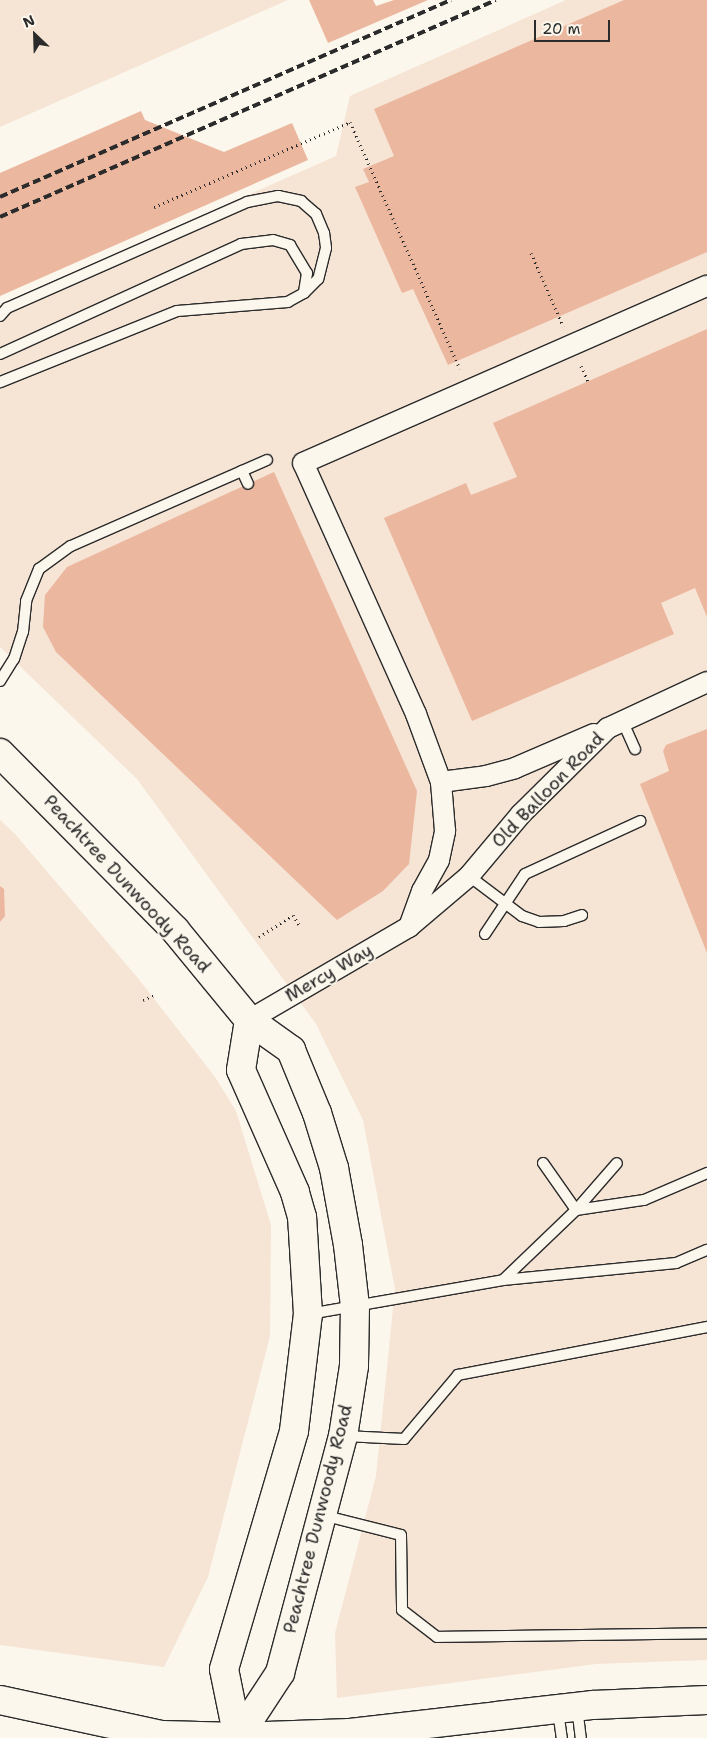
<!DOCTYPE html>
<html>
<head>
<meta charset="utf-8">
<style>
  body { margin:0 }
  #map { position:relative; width:707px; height:1738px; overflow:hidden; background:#fbf7ec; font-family:"Shantell Sans",sans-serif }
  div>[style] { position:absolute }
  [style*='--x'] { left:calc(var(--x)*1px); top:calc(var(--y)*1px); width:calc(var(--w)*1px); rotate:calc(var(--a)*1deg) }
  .built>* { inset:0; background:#f6e4d5 }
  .building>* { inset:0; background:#ecb79f }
  .path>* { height:3px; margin-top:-1.5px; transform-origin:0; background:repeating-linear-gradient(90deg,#2b2b2b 0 1px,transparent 0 5px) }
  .roads { filter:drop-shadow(1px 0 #2b2b2b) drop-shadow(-1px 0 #2b2b2b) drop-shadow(0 1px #2b2b2b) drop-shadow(0 -1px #2b2b2b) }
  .lane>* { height:10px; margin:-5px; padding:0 5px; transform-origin:5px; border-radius:5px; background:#fbf7ec }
  .street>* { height:20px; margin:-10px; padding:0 10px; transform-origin:10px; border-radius:10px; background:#fbf7ec }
  .secondary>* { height:28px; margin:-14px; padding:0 14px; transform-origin:14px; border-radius:14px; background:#fbf7ec }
  .rail>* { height:4px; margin-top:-2px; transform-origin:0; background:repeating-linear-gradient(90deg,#2b2b2b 0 8px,transparent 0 12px) }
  span { translate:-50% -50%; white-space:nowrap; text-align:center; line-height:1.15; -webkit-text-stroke:4px #fbf7ec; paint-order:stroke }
  .street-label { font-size:18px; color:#2b2b2b }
  .north { position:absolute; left:10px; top:10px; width:50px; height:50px; -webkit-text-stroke:4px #fbf7ec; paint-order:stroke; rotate:336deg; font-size:14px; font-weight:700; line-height:20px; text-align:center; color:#2b2b2b }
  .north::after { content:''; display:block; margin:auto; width:18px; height:22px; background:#2b2b2b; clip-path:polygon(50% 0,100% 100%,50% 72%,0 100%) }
  .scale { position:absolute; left:534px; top:20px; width:76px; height:22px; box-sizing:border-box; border:2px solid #2b2b2b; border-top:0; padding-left:6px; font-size:15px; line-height:18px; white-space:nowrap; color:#2b2b2b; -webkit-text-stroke:4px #fbf7ec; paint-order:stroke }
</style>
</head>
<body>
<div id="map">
  <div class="built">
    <div style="clip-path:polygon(0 0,288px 0,0 127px)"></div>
    <div style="clip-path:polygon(566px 0,707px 0,707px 1660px,596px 1664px,337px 1698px,335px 1633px,376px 1476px,395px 1289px,363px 1120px,316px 1024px,137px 779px,0 647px,0 305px,336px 156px,350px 96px)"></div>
    <div style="clip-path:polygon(0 820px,15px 834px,137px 977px,215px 1077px,236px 1111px,271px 1225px,270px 1336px,208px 1577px,164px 1667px,0 1645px)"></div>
  </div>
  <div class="building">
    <div style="clip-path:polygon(309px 0,373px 0,376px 6px,394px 0,428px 0,328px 43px)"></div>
    <div style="clip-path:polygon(624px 0,707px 0,707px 252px,448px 365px,413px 289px,402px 293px,355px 187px,369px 182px,363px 169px,394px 156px,374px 109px)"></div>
    <div style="clip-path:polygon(141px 111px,145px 120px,224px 152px,292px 123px,308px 160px,0 296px,0 173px)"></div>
    <div style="clip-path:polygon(707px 329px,707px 617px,695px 588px,661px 603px,674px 634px,472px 721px,384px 518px,466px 483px,471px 495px,517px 477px,493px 423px)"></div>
    <div style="clip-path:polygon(274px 472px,417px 791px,409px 864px,383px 891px,337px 920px,56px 652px,43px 627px,45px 595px,67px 567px)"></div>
    <div style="clip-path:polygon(707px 729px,707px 953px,640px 784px,669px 771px,663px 751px,666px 745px)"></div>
    <div style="clip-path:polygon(0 886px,4px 889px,5px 916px,0 922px)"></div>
  </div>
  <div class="path">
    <div style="--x:154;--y:207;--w:214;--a:-23.4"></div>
    <div style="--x:350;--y:122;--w:270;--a:66"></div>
    <div style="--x:531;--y:253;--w:80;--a:66.3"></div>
    <div style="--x:581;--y:366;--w:17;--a:65"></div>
    <div style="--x:259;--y:937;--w:40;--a:-32.9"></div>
    <div style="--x:293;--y:915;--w:13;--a:58"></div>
    <div style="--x:143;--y:1000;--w:12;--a:-24"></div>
  </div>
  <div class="roads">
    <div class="lane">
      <div style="--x:0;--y:316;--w:11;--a:-49"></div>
      <div style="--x:7;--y:308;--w:262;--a:-23.8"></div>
      <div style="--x:247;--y:202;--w:32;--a:-11"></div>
      <div style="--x:278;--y:196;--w:24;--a:12"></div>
      <div style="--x:301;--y:201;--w:20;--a:41"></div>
      <div style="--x:316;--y:214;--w:21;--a:67"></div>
      <div style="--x:324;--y:233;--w:15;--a:82"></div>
      <div style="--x:326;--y:248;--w:32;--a:104"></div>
      <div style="--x:318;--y:279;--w:20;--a:135"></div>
      <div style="--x:304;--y:293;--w:18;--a:151"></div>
      <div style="--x:288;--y:302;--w:111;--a:175.4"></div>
      <div style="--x:177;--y:311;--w:191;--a:158.1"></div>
      <div style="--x:0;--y:354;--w:265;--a:-24.5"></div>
      <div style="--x:241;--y:244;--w:32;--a:-7"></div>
      <div style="--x:273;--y:240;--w:18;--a:16"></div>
      <div style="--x:290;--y:245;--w:33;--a:59"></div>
      <div style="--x:307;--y:273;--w:20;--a:99"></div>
      <div style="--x:242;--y:471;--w:14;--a:65"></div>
      <div style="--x:0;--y:681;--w:26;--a:-58"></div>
      <div style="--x:14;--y:659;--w:28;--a:-72"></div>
      <div style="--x:23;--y:632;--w:31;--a:-84"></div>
      <div style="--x:26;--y:601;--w:35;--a:-68"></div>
      <div style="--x:39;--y:569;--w:39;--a:-36"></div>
      <div style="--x:71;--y:546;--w:214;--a:-23.7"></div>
      <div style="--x:622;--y:720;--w:32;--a:66"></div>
      <div style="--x:469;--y:876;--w:66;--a:37"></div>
      <div style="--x:522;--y:916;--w:18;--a:19"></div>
      <div style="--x:539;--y:922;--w:25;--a:-2"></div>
      <div style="--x:564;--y:921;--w:19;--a:-18"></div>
      <div style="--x:485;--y:934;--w:72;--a:-56.3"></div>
      <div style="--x:525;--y:874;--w:127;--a:-24.7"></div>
      <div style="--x:543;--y:1163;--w:57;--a:54.9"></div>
      <div style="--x:576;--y:1210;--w:69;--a:-8.4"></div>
      <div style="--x:644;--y:1200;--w:69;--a:-23.2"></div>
      <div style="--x:503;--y:1280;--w:101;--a:-43.8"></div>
      <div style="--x:576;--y:1210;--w:62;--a:-48.9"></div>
      <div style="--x:309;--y:1314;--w:197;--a:-9.9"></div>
      <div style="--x:503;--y:1280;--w:174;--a:-5.6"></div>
      <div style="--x:676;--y:1263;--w:34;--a:-23"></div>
      <div style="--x:345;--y:1436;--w:59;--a:2.9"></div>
      <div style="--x:404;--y:1439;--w:84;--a:-49.8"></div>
      <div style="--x:458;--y:1375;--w:254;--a:-10.9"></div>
      <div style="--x:322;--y:1515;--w:81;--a:14.2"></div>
      <div style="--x:401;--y:1535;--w:75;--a:89.2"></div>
      <div style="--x:402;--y:1610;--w:44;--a:37.6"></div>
      <div style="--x:437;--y:1637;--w:270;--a:-0.8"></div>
      <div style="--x:577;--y:1707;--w:31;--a:83"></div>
      <div style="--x:558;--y:1711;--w:27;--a:82"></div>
    </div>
    <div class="street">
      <div style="--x:441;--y:782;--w:45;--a:-7.6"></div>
      <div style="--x:486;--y:776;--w:30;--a:-15"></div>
      <div style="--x:515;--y:768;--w:86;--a:-23.3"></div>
      <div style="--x:409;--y:927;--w:38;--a:-70"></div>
      <div style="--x:422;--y:891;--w:35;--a:-61"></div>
      <div style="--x:439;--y:860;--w:30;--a:-78"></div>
      <div style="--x:445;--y:831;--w:49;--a:-94.7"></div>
      <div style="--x:441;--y:782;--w:72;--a:-110.2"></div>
      <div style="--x:416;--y:714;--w:275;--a:-114.2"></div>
      <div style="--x:303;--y:463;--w:441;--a:-23.7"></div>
      <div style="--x:249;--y:1020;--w:185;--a:-30.2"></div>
      <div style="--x:409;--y:927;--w:79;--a:-40.4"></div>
      <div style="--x:469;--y:876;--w:81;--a:-50"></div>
      <div style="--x:521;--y:814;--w:122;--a:-44.7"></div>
      <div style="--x:608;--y:728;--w:109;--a:-24.9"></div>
    </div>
    <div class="secondary">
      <div style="--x:0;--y:753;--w:249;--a:45.3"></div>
      <div style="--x:175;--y:930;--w:117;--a:50.6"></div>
      <div style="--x:249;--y:1020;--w:52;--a:35.5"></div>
      <div style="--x:291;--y:1050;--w:68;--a:67.6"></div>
      <div style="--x:317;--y:1113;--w:58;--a:72.8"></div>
      <div style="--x:334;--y:1168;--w:78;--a:79.7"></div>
      <div style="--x:348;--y:1245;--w:61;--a:83.5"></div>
      <div style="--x:355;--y:1306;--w:60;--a:91"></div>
      <div style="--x:354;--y:1366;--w:71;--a:98.9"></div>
      <div style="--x:343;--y:1436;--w:245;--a:104.9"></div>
      <div style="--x:280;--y:1673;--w:77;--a:123.3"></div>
      <div style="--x:0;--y:1700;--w:166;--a:12.2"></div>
      <div style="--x:162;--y:1735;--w:76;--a:1.5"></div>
      <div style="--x:238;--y:1737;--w:112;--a:-2"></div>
      <div style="--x:350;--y:1733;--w:245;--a:-6.6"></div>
      <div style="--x:593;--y:1705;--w:114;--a:-2.5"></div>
      <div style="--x:238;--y:1738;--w:70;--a:-101.5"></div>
      <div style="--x:224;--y:1669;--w:248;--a:-73.6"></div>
      <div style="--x:294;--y:1431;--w:118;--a:-83.2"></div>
      <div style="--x:308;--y:1314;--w:97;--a:-93.5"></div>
      <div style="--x:302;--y:1217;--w:26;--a:-106"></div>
      <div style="--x:295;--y:1192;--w:133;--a:-113.9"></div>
      <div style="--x:241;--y:1070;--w:51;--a:-80.9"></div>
    </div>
  </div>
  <div class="rail">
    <div style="--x:0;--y:197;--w:492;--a:-23.6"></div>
    <div style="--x:0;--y:217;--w:541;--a:-23.63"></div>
  </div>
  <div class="street-label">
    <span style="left:548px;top:790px;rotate:-46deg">Old Balloon Road</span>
    <span style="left:127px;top:884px;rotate:47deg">Peachtree Dunwoody Road</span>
    <span style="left:329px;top:973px;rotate:-30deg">Mercy Way</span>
    <span style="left:318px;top:1519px;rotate:-76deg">Peachtree Dunwoody Road</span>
  </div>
  <div class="north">N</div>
  <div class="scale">20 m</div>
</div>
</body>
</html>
